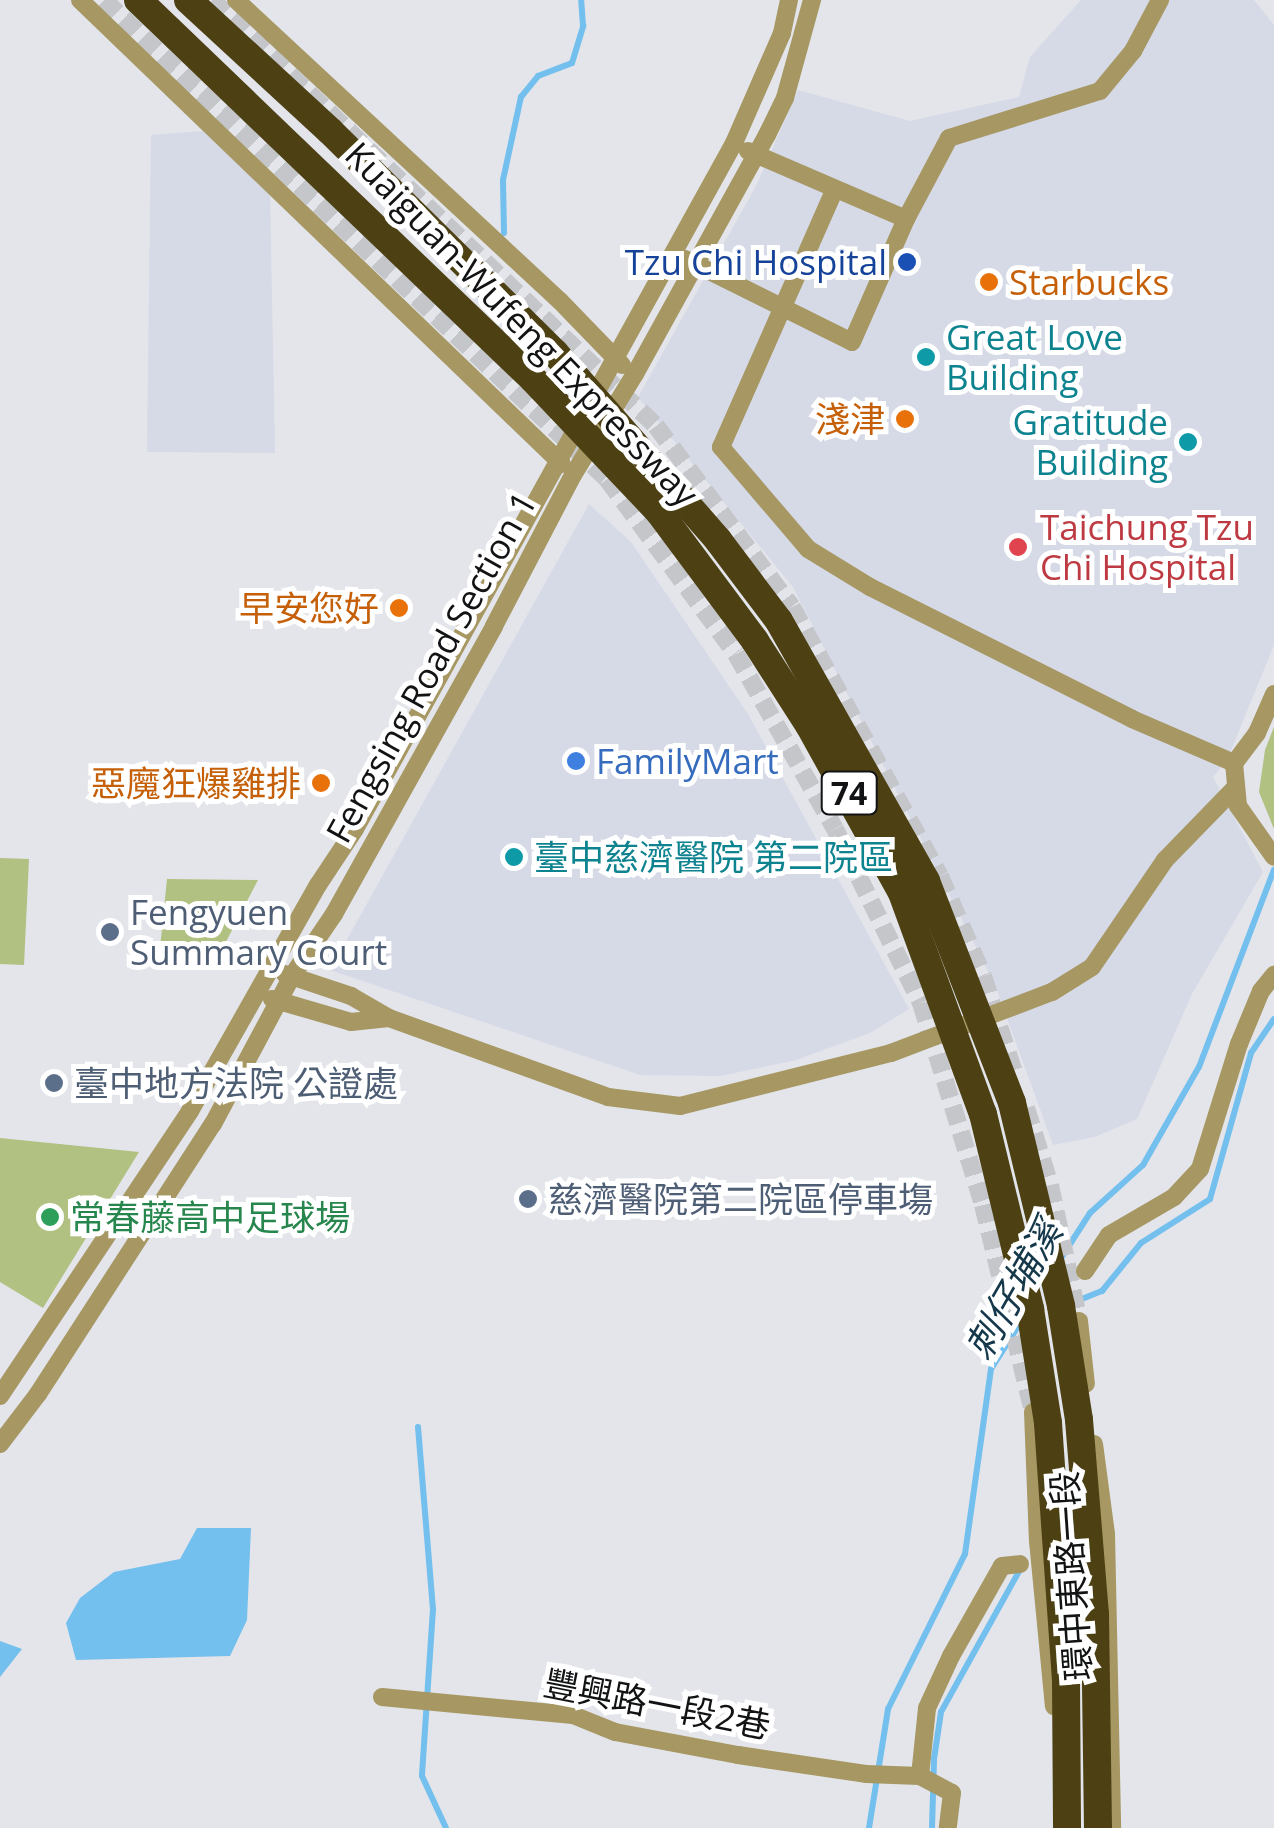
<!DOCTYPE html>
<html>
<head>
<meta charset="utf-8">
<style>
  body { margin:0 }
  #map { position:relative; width:1274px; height:1828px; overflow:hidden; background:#e3e5ea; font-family:"Open Sans","Noto Sans TC",sans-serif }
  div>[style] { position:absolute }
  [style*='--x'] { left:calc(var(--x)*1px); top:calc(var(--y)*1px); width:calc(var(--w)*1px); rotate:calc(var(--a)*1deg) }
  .built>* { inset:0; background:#d6dae7 }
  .green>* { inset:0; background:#b1c181 }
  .water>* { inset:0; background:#73bfed }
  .stream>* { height:6px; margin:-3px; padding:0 3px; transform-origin:3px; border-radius:3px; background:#73bfed }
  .minor-tunnel>* { height:18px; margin-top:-9px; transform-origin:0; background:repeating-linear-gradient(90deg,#c4c6ca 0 18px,transparent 0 27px) }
  .minor>* { height:18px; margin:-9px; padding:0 9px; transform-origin:9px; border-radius:9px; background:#a69763 }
  .highway-bridge>* { height:28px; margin:-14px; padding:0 14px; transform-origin:14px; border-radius:14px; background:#4d4114 }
  .dots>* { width:28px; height:28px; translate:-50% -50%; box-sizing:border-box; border:5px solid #fff; border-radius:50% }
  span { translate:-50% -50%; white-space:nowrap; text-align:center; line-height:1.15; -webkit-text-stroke:10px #fff; paint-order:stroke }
  .shield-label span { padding:2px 8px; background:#fff; border:2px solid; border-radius:8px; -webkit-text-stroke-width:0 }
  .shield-label { font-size:32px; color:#121314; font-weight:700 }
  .transit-label { font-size:35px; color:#164399 }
  .right { translate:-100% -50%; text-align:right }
  .food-label { font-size:35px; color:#c56008 }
  .left { translate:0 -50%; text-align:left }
  .street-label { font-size:35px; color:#121314 }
  .culture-label { font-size:35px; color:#0d838f }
  .health-label { font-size:35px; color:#be3a42 }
  .shop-label { font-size:35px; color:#366cbe }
  .service-label { font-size:35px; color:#4e5e75 }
  .leisure-label { font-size:35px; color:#27864d }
  .water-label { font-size:38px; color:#16384b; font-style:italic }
</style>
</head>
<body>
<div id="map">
  <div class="built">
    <div style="clip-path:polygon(1081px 0,1254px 0,1274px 25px,1274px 645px,1227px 760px,1213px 777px,1263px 872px,1192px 994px,1137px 1119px,1094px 1137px,1053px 1145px,995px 985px,793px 587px,638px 397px,756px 186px,798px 90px,910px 121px,1019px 97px,1030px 57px)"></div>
    <div style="clip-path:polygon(204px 131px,270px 193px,275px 453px,147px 452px,151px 135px)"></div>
    <div style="clip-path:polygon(589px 504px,631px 542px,748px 714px,909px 1009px,870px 1033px,796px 1060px,721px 1076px,640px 1075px,330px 970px)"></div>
  </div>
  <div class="green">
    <div style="clip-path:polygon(1274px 727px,1274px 829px,1259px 792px,1265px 750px)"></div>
    <div style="clip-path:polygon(0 858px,29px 859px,24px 965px,0 964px)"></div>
    <div style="clip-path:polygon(167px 879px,258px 880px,213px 967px,159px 958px)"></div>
    <div style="clip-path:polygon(0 1138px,139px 1152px,43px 1308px,0 1282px)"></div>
  </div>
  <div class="water">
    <div style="clip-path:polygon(197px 1528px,251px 1528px,247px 1620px,230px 1656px,76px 1660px,66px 1623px,80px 1598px,114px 1572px,180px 1559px)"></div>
    <div style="clip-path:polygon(0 1641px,22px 1649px,0 1677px)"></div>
  </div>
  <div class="stream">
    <div style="--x:504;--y:233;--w:53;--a:-91.1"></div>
    <div style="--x:503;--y:180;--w:85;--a:-77.8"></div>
    <div style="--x:521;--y:97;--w:27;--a:-51"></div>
    <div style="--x:538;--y:76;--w:36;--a:-21"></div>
    <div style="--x:572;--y:63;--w:39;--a:-73"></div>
    <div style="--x:583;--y:26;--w:26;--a:-94"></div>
    <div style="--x:1061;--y:1258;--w:54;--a:-57.2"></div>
    <div style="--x:1090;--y:1213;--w:72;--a:-42.2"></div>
    <div style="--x:1143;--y:1165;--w:113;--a:-60.3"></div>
    <div style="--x:1199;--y:1067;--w:211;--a:-69.2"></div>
    <div style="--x:1067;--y:1305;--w:38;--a:-22"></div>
    <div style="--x:1102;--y:1291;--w:62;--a:-50.9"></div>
    <div style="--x:1141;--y:1243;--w:82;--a:-32.5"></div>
    <div style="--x:1210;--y:1199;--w:152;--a:-74.3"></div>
    <div style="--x:1251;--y:1053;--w:41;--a:-55.9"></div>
    <div style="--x:418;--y:1427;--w:183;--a:85.3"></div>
    <div style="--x:433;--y:1609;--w:167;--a:93.8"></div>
    <div style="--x:422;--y:1776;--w:57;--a:65.2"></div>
    <div style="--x:869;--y:1828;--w:121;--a:-80.9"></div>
    <div style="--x:888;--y:1709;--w:173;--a:-63.6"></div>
    <div style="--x:965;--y:1554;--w:187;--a:-82"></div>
    <div style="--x:991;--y:1369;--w:58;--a:-57.7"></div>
    <div style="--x:932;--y:1828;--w:69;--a:-88.3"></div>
    <div style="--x:934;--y:1759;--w:48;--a:-81.5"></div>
    <div style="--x:941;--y:1712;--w:167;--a:-61"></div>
  </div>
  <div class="minor-tunnel">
    <div style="--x:104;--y:0;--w:695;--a:43.6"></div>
    <div style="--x:607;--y:479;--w:217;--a:53.6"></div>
    <div style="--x:736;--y:654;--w:201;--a:60.5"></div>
    <div style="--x:835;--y:829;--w:194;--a:63.7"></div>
    <div style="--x:921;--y:1003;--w:211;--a:72.9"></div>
    <div style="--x:983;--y:1205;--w:213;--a:76.4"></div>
    <div style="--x:212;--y:0;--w:615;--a:43.81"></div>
    <div style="--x:656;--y:426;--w:226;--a:53.1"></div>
    <div style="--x:792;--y:607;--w:307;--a:61.2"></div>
    <div style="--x:940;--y:876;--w:109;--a:66.7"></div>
    <div style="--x:983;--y:976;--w:108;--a:72.2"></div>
    <div style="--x:1026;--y:1108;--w:81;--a:72.7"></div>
    <div style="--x:1050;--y:1185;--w:139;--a:78"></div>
  </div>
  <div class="minor">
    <div style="--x:80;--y:0;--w:669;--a:43.91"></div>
    <div style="--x:236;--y:0;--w:442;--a:42.9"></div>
    <div style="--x:560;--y:301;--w:89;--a:45.9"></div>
    <div style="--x:834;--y:191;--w:280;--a:113.8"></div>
    <div style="--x:721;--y:447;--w:134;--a:49.5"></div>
    <div style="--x:808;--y:549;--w:73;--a:31.5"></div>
    <div style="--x:870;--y:587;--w:293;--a:26.7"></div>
    <div style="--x:1132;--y:719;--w:111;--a:23.3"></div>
    <div style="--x:906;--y:219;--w:92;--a:-62"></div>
    <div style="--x:949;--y:138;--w:158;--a:-17.3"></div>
    <div style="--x:1100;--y:91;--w:52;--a:-50.5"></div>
    <div style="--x:1133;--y:51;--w:58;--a:-62.1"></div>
    <div style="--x:685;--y:259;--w:186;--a:26.4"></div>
    <div style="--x:852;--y:342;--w:134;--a:-66.3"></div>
    <div style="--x:906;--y:219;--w:172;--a:-156.7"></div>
    <div style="--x:1274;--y:694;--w:43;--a:113.6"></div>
    <div style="--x:1257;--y:733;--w:38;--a:127"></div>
    <div style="--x:1234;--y:763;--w:43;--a:84.7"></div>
    <div style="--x:1238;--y:806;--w:62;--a:54.8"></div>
    <div style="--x:285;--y:974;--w:70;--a:18.4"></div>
    <div style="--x:351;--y:996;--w:44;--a:30.1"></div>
    <div style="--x:389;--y:1018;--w:233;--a:19.8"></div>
    <div style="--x:608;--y:1097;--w:73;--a:7.1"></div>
    <div style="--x:680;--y:1106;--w:218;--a:-14.1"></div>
    <div style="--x:891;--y:1053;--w:172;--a:-20.8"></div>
    <div style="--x:1052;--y:992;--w:47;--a:-32"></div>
    <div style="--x:1092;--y:967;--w:130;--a:-55.7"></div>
    <div style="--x:1165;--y:860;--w:102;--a:-45.8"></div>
    <div style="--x:272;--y:999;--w:82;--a:16.2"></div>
    <div style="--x:351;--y:1022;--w:38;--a:-6"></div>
    <div style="--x:1085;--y:1271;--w:43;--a:-56.3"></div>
    <div style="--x:1109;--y:1235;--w:75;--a:-30.3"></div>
    <div style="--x:1174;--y:1197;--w:38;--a:-47"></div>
    <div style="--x:1200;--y:1169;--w:131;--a:-72.7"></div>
    <div style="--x:1239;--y:1044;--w:57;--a:-67.5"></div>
    <div style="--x:1261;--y:991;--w:21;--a:-51"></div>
    <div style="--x:1079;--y:1321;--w:63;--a:83.7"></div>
    <div style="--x:0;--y:1396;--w:343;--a:-56.3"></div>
    <div style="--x:190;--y:1111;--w:260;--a:-60.5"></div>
    <div style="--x:318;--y:885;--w:67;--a:-56.5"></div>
    <div style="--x:355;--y:829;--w:784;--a:-61.08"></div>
    <div style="--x:734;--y:143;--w:120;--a:-66.4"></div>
    <div style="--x:782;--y:33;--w:34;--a:-78"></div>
    <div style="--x:1033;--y:1412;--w:129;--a:87.8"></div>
    <div style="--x:1038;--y:1541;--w:166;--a:84.5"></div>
    <div style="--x:0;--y:1444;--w:63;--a:-52.8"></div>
    <div style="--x:38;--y:1394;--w:322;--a:-57.1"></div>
    <div style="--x:213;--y:1124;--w:168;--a:-61.9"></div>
    <div style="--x:292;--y:976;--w:75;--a:-55.9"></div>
    <div style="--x:334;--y:914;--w:329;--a:-60.9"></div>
    <div style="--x:494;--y:626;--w:170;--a:-62.4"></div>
    <div style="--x:573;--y:475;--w:119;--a:-58.5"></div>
    <div style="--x:635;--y:374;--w:273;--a:-61.1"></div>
    <div style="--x:767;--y:135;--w:41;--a:-64.1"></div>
    <div style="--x:785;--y:98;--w:102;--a:-74.6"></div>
    <div style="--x:1094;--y:1444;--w:91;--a:82.4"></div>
    <div style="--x:1106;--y:1534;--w:294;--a:88.8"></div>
    <div style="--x:382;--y:1697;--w:192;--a:5.4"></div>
    <div style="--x:573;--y:1715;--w:45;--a:22"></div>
    <div style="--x:615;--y:1732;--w:125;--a:10.6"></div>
    <div style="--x:738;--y:1755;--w:129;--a:8.4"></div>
    <div style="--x:866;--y:1774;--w:54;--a:2.1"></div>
    <div style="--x:920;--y:1776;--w:36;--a:28"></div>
    <div style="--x:952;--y:1793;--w:35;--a:97"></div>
    <div style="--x:920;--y:1776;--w:68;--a:-84.1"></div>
    <div style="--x:927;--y:1708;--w:57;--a:-65.2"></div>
    <div style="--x:951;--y:1656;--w:103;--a:-60.5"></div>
    <div style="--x:1002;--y:1566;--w:18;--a:-6"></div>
  </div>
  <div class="highway-bridge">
    <div style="--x:138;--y:0;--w:547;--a:43.82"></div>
    <div style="--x:533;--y:379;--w:183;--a:46.5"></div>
    <div style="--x:659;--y:512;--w:161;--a:53.3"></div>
    <div style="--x:755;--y:641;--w:100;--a:57.3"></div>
    <div style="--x:809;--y:725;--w:192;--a:61"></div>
    <div style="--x:902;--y:893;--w:235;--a:69.9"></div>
    <div style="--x:983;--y:1114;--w:201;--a:76.4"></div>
    <div style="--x:1030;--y:1309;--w:115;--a:81"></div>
    <div style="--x:1048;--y:1423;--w:259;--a:86"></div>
    <div style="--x:1066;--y:1681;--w:147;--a:89.6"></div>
    <div style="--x:188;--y:0;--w:193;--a:42.7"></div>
    <div style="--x:330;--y:131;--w:316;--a:44.6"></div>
    <div style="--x:555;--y:353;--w:248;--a:48.9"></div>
    <div style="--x:718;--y:540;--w:101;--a:53"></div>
    <div style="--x:779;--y:621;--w:299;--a:60.5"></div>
    <div style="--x:926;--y:881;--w:238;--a:68.8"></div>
    <div style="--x:1012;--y:1103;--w:209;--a:76.4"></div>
    <div style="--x:1061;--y:1306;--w:115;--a:81"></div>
    <div style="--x:1079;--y:1420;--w:195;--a:85.3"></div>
    <div style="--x:1095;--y:1614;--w:214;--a:89.2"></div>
  </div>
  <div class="dots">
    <div style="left:907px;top:262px;background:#1a4fb4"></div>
    <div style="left:989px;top:282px;background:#e8710a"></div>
    <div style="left:926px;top:357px;background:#0f9aa8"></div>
    <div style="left:905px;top:419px;background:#e8710a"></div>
    <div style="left:1188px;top:442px;background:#0f9aa8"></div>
    <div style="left:1018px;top:547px;background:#e0444e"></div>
    <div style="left:399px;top:608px;background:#e8710a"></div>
    <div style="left:576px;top:761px;background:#3f7fe0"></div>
    <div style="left:321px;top:783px;background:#e8710a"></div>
    <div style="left:514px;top:857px;background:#0f9aa8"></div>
    <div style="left:110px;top:932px;background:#5c6f8a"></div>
    <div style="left:54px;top:1083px;background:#5c6f8a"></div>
    <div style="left:528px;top:1199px;background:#5c6f8a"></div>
    <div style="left:50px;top:1217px;background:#2e9e5b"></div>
  </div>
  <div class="shield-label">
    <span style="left:849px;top:793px">74</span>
  </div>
  <div class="transit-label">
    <span class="right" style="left:887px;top:262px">Tzu Chi Hospital</span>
  </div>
  <div class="food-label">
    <span class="left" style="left:1009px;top:282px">Starbucks</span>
    <span class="right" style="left:885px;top:419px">淺津</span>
    <span class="right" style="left:379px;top:608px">早安您好</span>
    <span class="right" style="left:301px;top:783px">惡魔狂爆雞排</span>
  </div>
  <div class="street-label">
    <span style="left:522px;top:324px;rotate:46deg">Kuaiguan-Wufeng Expressway</span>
    <span style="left:431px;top:667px;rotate:-61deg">Fengsing Road Section 1</span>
    <span style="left:1071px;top:1576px;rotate:-94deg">環中東路一段</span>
    <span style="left:657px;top:1704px;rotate:11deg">豐興路一段2巷</span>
  </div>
  <div class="culture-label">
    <span class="left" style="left:946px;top:357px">Great Love<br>Building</span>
    <span class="right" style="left:1168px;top:442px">Gratitude<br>Building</span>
    <span class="left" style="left:534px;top:857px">臺中慈濟醫院 第二院區</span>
  </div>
  <div class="health-label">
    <span class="left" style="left:1040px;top:547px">Taichung Tzu<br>Chi Hospital</span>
  </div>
  <div class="shop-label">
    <span class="left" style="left:596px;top:761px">FamilyMart</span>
  </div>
  <div class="service-label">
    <span class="left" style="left:130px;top:932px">Fengyuen<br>Summary Court</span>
    <span class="left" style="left:74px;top:1083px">臺中地方法院 公證處</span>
    <span class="left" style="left:548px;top:1199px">慈濟醫院第二院區停車塲</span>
  </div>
  <div class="leisure-label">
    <span class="left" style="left:70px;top:1217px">常春藤高中足球場</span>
  </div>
  <div class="water-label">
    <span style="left:1013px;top:1289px;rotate:-60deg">刺仔埔溪</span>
  </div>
</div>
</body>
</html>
